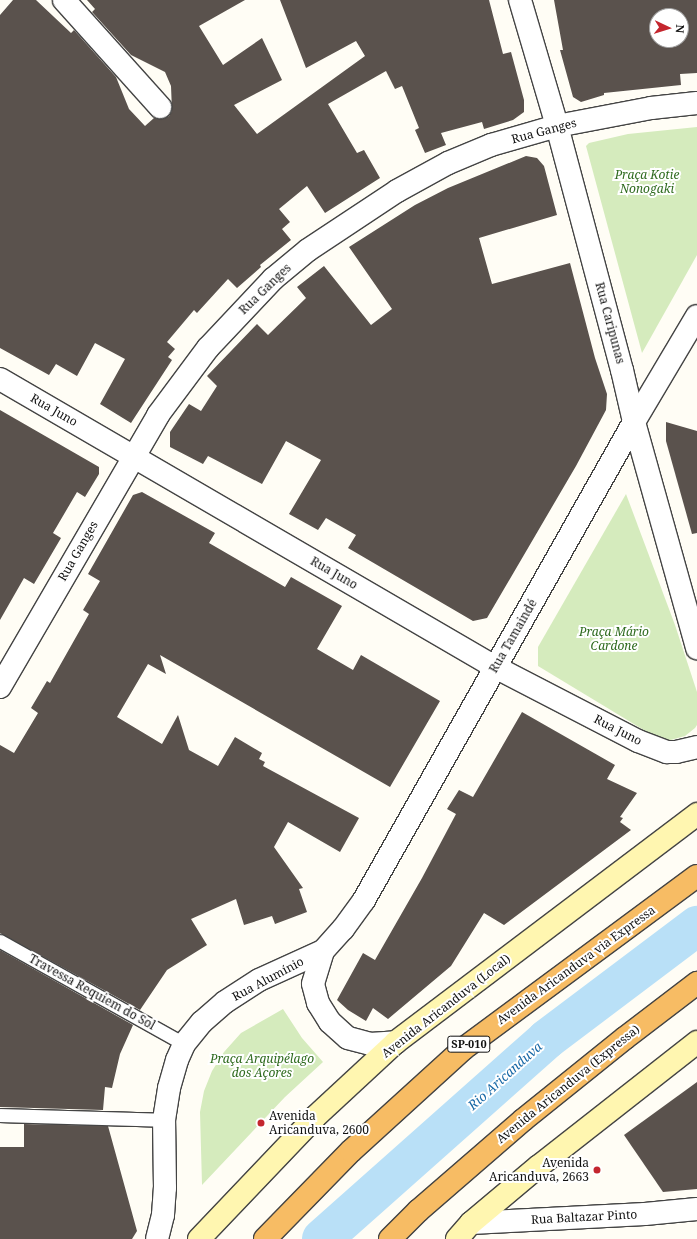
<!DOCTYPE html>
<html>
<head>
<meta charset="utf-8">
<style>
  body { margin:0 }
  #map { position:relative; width:697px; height:1239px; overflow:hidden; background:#fffdf5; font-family:"Noto Serif",serif }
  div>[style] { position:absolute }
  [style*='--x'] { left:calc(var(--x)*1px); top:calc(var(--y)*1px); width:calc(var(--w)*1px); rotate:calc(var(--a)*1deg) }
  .green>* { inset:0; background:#d5ebbd }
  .river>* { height:40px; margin:-20px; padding:0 20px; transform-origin:20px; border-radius:20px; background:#b9e0f7 }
  .building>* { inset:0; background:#5a524d }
  .roads { filter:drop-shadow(1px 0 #444) drop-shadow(-1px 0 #444) drop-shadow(0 1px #444) drop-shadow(0 -1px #444) }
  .service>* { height:13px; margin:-6.5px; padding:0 6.5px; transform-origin:6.5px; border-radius:6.5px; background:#fff }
  .minor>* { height:22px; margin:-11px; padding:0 11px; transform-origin:11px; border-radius:11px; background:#fff }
  .tertiary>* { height:22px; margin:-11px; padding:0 11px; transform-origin:11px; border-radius:11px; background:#fff }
  .secondary>* { height:22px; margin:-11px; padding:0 11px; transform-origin:11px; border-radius:11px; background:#fff6b0 }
  .trunk>* { height:22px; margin:-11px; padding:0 11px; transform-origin:11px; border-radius:11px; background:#f7bc64 }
  .dots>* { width:11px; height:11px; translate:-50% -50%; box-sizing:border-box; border:2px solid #fff; border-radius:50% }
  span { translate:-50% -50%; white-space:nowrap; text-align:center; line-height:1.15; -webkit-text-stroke:4px #fff; paint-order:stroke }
  .shield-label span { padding:1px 3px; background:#fff; border:1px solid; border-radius:3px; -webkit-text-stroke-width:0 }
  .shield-label { font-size:11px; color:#111; font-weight:700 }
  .street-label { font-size:12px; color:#111 }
  .park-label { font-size:12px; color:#2f6b1f; font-style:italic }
  .poi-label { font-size:12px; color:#111 }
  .left { translate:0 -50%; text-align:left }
  .right { translate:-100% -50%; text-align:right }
  .water-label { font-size:13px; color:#1768a6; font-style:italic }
  .north { position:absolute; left:649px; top:8px; width:40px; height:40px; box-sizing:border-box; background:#fff; border:1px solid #a0a0a0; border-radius:50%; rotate:94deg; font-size:11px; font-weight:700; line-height:16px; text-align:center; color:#111 }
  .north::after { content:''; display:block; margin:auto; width:14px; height:18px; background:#c4262e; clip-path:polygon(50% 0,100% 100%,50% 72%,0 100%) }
</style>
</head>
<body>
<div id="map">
  <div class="green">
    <div style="clip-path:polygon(697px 127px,697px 255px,642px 353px,586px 146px,589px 143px,628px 134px)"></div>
    <div style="clip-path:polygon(626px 494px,675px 625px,697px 692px,697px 725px,695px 728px,685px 736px,667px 741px,657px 738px,538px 666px,538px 647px)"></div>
    <div style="clip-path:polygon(283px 1009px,302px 1038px,323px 1062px,285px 1097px,202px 1185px,200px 1112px,204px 1091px,212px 1071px,224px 1052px,241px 1033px)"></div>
  </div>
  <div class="river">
    <div style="--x:322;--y:1239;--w:301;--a:-41.6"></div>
    <div style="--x:547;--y:1039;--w:188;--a:-37"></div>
  </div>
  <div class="building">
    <div style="clip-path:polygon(13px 0,36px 0,71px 33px,74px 30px,116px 77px,129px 109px,145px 126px,154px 118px,163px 119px,169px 116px,172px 111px,171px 86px,165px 72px,131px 55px,92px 12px,95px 9px,87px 0,245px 0,199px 26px,223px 65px,262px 38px,282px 80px,234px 105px,257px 134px,365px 56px,356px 41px,306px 68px,280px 0,489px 0,503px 54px,511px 52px,524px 100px,524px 112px,513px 120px,484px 129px,482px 122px,441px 133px,446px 145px,425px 153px,415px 130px,419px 128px,402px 86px,395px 89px,386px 71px,328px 104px,357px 153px,364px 150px,380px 178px,325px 213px,307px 186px,279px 209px,290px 222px,282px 229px,291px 240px,260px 265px,261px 267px,237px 288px,228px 279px,197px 313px,194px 310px,167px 342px,175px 349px,168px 357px,172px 360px,131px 423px,100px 404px,125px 359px,95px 343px,77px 376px,56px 364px,49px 375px,0 348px,0 15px)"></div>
    <div style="clip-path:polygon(evenodd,554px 0,697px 0,697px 73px,680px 74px,681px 85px,604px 93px,604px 95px,581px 102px,573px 97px,560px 50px,563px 50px,554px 0,657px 16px,681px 16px,681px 40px,657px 40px,657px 16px)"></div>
    <div style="clip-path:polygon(526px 156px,537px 158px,544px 166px,557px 215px,479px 238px,492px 284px,570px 263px,595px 358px,607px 394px,606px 410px,576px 466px,487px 618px,473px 621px,348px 548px,356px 535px,326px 518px,318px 530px,289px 514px,321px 460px,286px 441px,262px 484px,208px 456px,203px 464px,170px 447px,170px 432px,189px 404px,201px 411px,217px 386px,207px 376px,257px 324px,268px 335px,306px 298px,297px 287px,324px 266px,371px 325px,392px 309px,349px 247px,415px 205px,448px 188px)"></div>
    <div style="clip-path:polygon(0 410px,99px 467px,99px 474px,85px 497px,77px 492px,53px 533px,61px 538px,34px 584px,24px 578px,0 620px)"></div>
    <div style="clip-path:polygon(666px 422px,697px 431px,697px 533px,692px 534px,666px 441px)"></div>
    <div style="clip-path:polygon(142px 492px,215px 533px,209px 543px,285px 587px,291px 577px,342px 606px,317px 649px,353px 670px,361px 655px,440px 701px,390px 787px,160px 655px,166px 674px,148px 664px,117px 717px,162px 744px,178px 715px,189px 750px,218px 766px,235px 737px,262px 753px,259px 759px,265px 762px,263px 766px,359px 818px,340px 852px,288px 822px,274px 847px,303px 888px,299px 889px,307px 912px,275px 924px,272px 916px,244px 925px,236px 899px,191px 919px,207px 945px,167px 970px,140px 1010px,0 933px,0 745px,14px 753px,38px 713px,31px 708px,47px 681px,50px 683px,89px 614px,83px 610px,100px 581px,88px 574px,133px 495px)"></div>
    <div style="clip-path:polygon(522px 712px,615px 765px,607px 779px,637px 793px,620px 817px,623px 818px,620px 822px,631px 830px,504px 925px,484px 913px,451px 966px,388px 1019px,373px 1008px,366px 1021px,348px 1010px,337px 1000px,363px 953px,375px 960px,422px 878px,456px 814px,447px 809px,459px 790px,473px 797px)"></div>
    <div style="clip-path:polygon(0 950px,133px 1025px,120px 1054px,112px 1088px,105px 1087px,103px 1110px,0 1107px)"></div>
    <div style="clip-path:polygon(697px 1082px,697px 1189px,663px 1192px,624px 1135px)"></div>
    <div style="clip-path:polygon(24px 1124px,108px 1126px,137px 1231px,132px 1239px,0 1239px,0 1147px,24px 1147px)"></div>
  </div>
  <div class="roads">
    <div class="service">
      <div style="--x:0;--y:941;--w:211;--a:29.2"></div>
      <div style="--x:0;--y:1115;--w:164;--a:1.7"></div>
    </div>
    <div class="minor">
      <div style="--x:64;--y:0;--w:144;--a:48.1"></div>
      <div style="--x:520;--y:0;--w:131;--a:73.6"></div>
      <div style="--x:557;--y:126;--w:253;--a:75.1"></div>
      <div style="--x:622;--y:370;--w:53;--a:77"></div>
      <div style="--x:634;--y:422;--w:235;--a:74.4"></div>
      <div style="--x:0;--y:379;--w:573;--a:30.19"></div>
      <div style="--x:495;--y:667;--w:161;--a:27.4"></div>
      <div style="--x:638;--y:741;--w:31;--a:21"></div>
      <div style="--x:667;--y:752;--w:9;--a:0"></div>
      <div style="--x:676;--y:752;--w:22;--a:-13"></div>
      <div style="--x:0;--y:687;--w:315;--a:-59.8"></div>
      <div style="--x:158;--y:415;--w:84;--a:-53.3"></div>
      <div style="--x:208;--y:348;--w:95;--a:-46.7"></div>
      <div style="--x:273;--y:279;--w:45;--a:-39.6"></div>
      <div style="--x:308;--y:250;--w:107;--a:-33.5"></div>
      <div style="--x:397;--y:191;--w:58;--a:-28.8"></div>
      <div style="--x:448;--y:163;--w:47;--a:-22.7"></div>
      <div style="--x:491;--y:145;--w:69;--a:-16.1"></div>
      <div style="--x:557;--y:126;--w:96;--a:-10.8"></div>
      <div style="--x:651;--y:108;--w:46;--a:-6.2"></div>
      <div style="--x:471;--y:1223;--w:174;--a:-3"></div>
      <div style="--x:645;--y:1214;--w:52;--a:-5.5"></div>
    </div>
    <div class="tertiary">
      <div style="--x:323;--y:951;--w:34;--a:107"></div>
      <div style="--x:313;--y:984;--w:20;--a:75"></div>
      <div style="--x:318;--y:1003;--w:22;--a:58"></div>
      <div style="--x:330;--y:1022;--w:24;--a:42"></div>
      <div style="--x:348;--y:1038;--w:23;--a:15"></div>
      <div style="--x:370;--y:1044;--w:26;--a:-4"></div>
      <div style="--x:157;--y:1239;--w:25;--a:-76"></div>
      <div style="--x:163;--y:1215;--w:27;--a:-86"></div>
      <div style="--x:165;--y:1188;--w:68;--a:-90.8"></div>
      <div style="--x:164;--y:1120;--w:32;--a:-81"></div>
      <div style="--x:169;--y:1088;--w:29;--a:-74"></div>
      <div style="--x:177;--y:1060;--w:17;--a:-66"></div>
      <div style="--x:184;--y:1044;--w:28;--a:-51"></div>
      <div style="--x:202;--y:1022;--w:30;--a:-41"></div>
      <div style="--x:225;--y:1002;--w:40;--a:-32.9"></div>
      <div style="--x:259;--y:980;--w:70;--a:-24.4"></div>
      <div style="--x:323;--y:951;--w:30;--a:-48"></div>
      <div style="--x:343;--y:929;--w:36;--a:-54"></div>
      <div style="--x:364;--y:900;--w:549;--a:-60.54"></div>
      <div style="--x:634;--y:422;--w:123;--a:-59.3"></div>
    </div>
    <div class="secondary">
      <div style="--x:199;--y:1239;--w:168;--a:-46.4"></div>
      <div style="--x:315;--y:1117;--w:110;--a:-42.8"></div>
      <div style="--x:396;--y:1042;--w:378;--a:-37.1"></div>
      <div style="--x:457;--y:1239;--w:21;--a:-49"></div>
      <div style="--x:471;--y:1223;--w:89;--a:-40"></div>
      <div style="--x:539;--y:1166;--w:201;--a:-38.1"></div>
    </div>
    <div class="trunk">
      <div style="--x:265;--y:1239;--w:123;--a:-45.7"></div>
      <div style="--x:351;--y:1151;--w:151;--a:-42.3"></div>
      <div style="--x:463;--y:1049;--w:291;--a:-36.5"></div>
      <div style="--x:390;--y:1239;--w:40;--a:-45"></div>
      <div style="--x:418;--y:1211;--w:139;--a:-40.9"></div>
      <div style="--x:523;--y:1120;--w:131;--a:-38.8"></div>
      <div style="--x:625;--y:1038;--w:91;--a:-37.4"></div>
    </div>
  </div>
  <div class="dots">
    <div style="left:261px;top:1123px;background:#c4262e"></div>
    <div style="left:597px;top:1170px;background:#c4262e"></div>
  </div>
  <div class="shield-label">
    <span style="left:469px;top:1044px">SP-010</span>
  </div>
  <div class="street-label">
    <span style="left:544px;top:131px;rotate:-15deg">Rua Ganges</span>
    <span style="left:265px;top:289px;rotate:-44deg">Rua Ganges</span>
    <span style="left:610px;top:323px;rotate:75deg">Rua Caripunas</span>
    <span style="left:54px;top:410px;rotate:30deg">Rua Juno</span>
    <span style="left:78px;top:551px;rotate:-60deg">Rua Ganges</span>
    <span style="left:334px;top:573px;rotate:30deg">Rua Juno</span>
    <span style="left:513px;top:636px;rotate:-60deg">Rua Tamaindé</span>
    <span style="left:618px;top:730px;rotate:27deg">Rua Juno</span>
    <span style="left:576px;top:965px;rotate:-36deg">Avenida Aricanduva via Expressa</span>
    <span style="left:268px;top:979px;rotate:-28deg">Rua Alumínio</span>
    <span style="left:92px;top:992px;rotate:29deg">Travessa Requiem do Sol</span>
    <span style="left:446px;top:1006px;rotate:-38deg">Avenida Aricanduva (Local)</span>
    <span style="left:568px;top:1084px;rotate:-39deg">Avenida Aricanduva (Expressa)</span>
    <span style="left:584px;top:1217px;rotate:-3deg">Rua Baltazar Pinto</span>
  </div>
  <div class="park-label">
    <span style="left:647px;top:182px">Praça Kotie<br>Nonogaki</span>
    <span style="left:614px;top:639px">Praça Mário<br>Cardone</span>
    <span style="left:262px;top:1066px">Praça Arquipélago<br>dos Açores</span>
  </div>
  <div class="poi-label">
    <span class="left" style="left:269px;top:1123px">Avenida<br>Aricanduva, 2600</span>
    <span class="right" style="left:589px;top:1170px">Avenida<br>Aricanduva, 2663</span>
  </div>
  <div class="water-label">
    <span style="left:505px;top:1076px;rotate:-42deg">Rio Aricanduva</span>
  </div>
  <div class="north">N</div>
</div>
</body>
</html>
